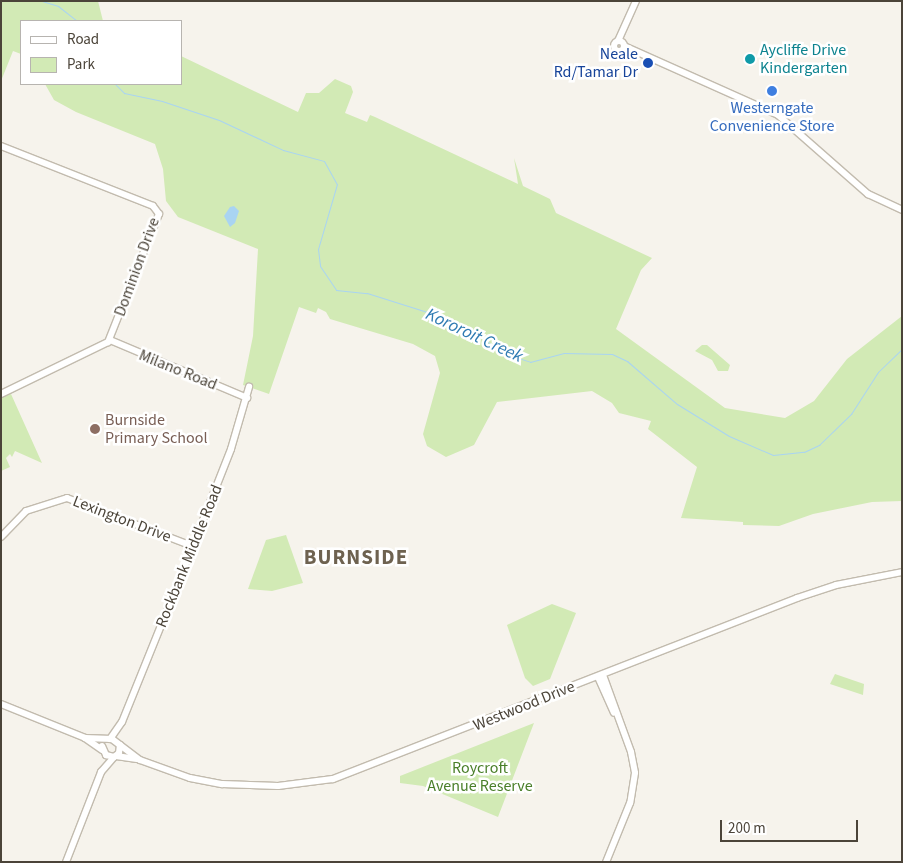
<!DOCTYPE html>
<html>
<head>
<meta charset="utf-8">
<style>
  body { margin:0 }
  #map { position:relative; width:903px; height:863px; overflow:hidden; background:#f6f3ec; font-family:"Source Sans 3",sans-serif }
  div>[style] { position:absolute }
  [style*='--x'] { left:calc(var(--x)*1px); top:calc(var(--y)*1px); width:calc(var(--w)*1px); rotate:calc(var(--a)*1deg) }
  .green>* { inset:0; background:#d2eab5 }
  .water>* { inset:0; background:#a9d4f2 }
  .stream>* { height:1px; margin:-0.5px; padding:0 0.5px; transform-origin:0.5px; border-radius:0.5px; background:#a9d4f2 }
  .roads { filter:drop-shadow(1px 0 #c2bbae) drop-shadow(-1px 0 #c2bbae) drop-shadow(0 1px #c2bbae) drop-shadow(0 -1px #c2bbae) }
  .minor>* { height:6px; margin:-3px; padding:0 3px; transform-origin:3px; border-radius:3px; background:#fff }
  .minor>.ring { margin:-3px; padding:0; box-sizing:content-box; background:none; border:6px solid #fff; border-radius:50% }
  .dots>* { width:14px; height:14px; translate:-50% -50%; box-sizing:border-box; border:2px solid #fff; border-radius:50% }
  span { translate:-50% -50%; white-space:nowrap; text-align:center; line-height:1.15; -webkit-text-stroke:5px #fff; paint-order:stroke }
  .culture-label { font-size:16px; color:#0d838f }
  .left { translate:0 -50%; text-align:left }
  .transit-label { font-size:16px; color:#164399 }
  .right { translate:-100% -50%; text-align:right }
  .shop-label { font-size:16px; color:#366cbe }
  .street-label { font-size:16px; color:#4b4439 }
  .education-label { font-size:16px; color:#785e54 }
  .park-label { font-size:16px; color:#4a7f2a }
  .water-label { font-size:18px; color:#2e7ab2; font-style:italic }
  .district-label { font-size:21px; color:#6e6250; font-weight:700; letter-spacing:1px }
  .frame { position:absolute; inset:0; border:2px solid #4b4439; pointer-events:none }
  .legend { position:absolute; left:20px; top:20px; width:162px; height:65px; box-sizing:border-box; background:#fff; border:1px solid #b7b4b0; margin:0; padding:6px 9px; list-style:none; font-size:15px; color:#4b4439 }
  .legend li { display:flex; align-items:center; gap:10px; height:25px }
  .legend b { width:25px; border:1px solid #b7b4b0 }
  .scale { position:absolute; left:720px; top:820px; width:138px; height:22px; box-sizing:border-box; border:2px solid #4b4439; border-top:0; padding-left:6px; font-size:15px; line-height:18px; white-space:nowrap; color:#4b4439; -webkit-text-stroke:4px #fff; paint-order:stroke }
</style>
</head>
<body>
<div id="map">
  <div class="green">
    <div style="clip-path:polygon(1px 1px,98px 1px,103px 21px,21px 21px,21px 54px,13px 51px,1px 81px)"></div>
    <div style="clip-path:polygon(181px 56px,298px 112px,306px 93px,319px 93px,335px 79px,351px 86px,353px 92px,345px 113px,367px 122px,370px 115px,375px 117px,518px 184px,514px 158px,523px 186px,550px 199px,556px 213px,652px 258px,641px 270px,616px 329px,725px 408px,785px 418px,814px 401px,847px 359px,902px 316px,902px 501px,872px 502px,813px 514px,779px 526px,743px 525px,743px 522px,728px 521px,681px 518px,697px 467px,648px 429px,651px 421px,619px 413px,612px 403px,592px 391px,497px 402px,474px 445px,446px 457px,427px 446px,423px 434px,440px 373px,435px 356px,413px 344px,330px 319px,326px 312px,318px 308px,316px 313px,299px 307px,269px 394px,243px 385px,253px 336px,258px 249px,178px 217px,166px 201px,163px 169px,155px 144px,76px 112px,54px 100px,45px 84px,181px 84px)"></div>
    <div style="clip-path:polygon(702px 345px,707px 345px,730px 365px,728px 371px,718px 371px,712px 360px,695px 351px)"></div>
    <div style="clip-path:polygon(11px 394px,42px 463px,15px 451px,12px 457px,10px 454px,6px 458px,10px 467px,1px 471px,1px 398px)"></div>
    <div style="clip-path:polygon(286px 535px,303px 583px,272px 591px,248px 589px,266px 540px)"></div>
    <div style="clip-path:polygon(552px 604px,576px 613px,550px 679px,533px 686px,525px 678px,507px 625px)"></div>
    <div style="clip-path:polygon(835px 674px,864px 684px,863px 695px,830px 684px)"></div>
    <div style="clip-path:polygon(534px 723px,498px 817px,423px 786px,400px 783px,400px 776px)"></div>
  </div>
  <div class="water">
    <div style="clip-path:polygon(234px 206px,239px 211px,235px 223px,230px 227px,224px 216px,230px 207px)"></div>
  </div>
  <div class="stream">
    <div style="--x:42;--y:1;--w:17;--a:17"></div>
    <div style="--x:58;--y:6;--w:24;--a:38"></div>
    <div style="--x:115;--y:84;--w:13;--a:45"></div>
    <div style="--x:124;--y:93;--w:39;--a:12"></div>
    <div style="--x:162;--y:101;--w:60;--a:18.4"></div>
    <div style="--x:219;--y:120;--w:71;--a:25.1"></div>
    <div style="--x:283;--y:150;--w:42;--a:15"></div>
    <div style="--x:324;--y:161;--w:26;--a:61"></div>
    <div style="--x:337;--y:184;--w:68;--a:106.3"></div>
    <div style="--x:318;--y:249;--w:17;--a:83"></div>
    <div style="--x:320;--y:266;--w:29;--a:56"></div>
    <div style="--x:336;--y:290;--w:31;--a:6"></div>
    <div style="--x:367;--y:293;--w:63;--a:17.6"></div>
    <div style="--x:427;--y:312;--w:62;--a:24.9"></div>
    <div style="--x:483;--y:338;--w:22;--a:39"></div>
    <div style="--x:500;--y:352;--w:32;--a:18"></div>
    <div style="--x:530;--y:362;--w:35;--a:-15"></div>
    <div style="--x:564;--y:353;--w:48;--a:1.2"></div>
    <div style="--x:612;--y:354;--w:17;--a:25"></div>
    <div style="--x:627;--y:361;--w:66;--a:40.7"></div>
    <div style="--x:677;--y:404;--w:61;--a:31.6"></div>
    <div style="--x:729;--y:436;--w:48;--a:23.4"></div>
    <div style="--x:773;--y:455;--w:31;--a:-6"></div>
    <div style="--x:804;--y:452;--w:17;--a:-25"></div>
    <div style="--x:819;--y:445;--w:45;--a:-44.1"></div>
    <div style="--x:851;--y:414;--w:50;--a:-57.3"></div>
    <div style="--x:878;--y:372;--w:33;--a:-44"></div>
  </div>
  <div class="roads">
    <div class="minor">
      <div style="--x:618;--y:41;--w:44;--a:-65.8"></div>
      <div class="ring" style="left:614px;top:41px;width:4px;height:4px"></div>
      <div style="--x:624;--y:46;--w:169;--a:24.1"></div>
      <div style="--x:778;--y:115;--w:120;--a:41.3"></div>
      <div style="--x:868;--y:194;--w:38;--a:25"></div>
      <div style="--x:1;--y:146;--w:163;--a:21.5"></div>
      <div style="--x:153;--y:206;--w:10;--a:53"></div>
      <div style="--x:159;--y:214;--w:138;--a:111.7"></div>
      <div style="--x:108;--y:342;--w:119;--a:154.1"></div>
      <div style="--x:110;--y:340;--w:149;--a:22.9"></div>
      <div style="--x:1;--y:537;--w:36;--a:-46"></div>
      <div style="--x:26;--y:511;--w:43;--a:-17.6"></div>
      <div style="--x:67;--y:498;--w:134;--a:21"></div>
      <div style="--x:603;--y:675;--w:82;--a:70"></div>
      <div style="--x:631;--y:752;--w:21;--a:79"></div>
      <div style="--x:635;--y:773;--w:30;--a:99"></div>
      <div style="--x:630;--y:803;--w:64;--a:112.1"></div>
      <div style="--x:598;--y:677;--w:39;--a:66"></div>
      <div style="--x:1;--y:704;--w:91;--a:22"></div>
      <div style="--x:85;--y:738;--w:21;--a:35"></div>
      <div style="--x:85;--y:738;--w:27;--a:2"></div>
      <div style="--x:112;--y:739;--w:35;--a:37"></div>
      <div style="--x:140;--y:760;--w:53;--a:19.8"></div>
      <div style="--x:190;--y:778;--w:33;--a:11"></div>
      <div style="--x:222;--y:784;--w:56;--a:2"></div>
      <div style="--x:278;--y:786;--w:55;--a:-7.3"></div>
      <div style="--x:333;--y:779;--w:498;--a:-21.3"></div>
      <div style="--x:797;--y:598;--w:41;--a:-18.4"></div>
      <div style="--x:836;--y:585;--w:67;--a:-11.1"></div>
      <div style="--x:110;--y:739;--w:21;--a:-55"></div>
      <div style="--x:122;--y:722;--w:163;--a:-68"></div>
      <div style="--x:183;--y:571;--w:131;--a:-68.5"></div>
      <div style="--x:231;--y:449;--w:65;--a:-73.8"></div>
      <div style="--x:102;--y:746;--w:10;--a:66"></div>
      <div style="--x:106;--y:755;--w:8;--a:14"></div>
      <div style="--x:114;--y:757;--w:6;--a:-39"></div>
      <div style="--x:119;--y:753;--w:8;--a:-83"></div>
      <div style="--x:116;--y:756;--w:21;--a:8"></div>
      <div style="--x:66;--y:862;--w:97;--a:-68.7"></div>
      <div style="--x:101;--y:772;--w:20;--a:-49"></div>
    </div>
  </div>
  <div class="dots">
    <div style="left:750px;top:59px;background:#0f9aa8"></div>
    <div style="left:648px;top:63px;background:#1a4fb4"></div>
    <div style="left:772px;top:91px;background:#3f7fe0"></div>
    <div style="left:95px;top:429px;background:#8d6e63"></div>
  </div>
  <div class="culture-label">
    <span class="left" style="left:760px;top:59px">Aycliffe Drive<br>Kindergarten</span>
  </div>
  <div class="transit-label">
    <span class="right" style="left:638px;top:63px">Neale<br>Rd/Tamar Dr</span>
  </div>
  <div class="shop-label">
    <span style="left:772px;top:117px">Westerngate<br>Convenience Store</span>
  </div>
  <div class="street-label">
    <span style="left:137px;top:267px;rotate:-70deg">Dominion Drive</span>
    <span style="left:178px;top:370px;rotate:22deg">Milano Road</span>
    <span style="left:122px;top:519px;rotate:21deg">Lexington Drive</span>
    <span style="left:189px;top:556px;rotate:-68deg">Rockbank Middle Road</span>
    <span style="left:524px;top:706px;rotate:-22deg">Westwood Drive</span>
  </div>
  <div class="education-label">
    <span class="left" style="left:105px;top:429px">Burnside<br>Primary School</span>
  </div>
  <div class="park-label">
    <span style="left:480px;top:777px">Roycroft<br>Avenue Reserve</span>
  </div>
  <div class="water-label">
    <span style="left:474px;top:336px;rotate:25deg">Kororoit Creek</span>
  </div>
  <div class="district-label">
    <span style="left:356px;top:557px">BURNSIDE</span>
  </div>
  <div class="frame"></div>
  <ul class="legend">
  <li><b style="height:6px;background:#fff"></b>Road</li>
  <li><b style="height:14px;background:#d2eab5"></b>Park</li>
  </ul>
  <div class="scale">200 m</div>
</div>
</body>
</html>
